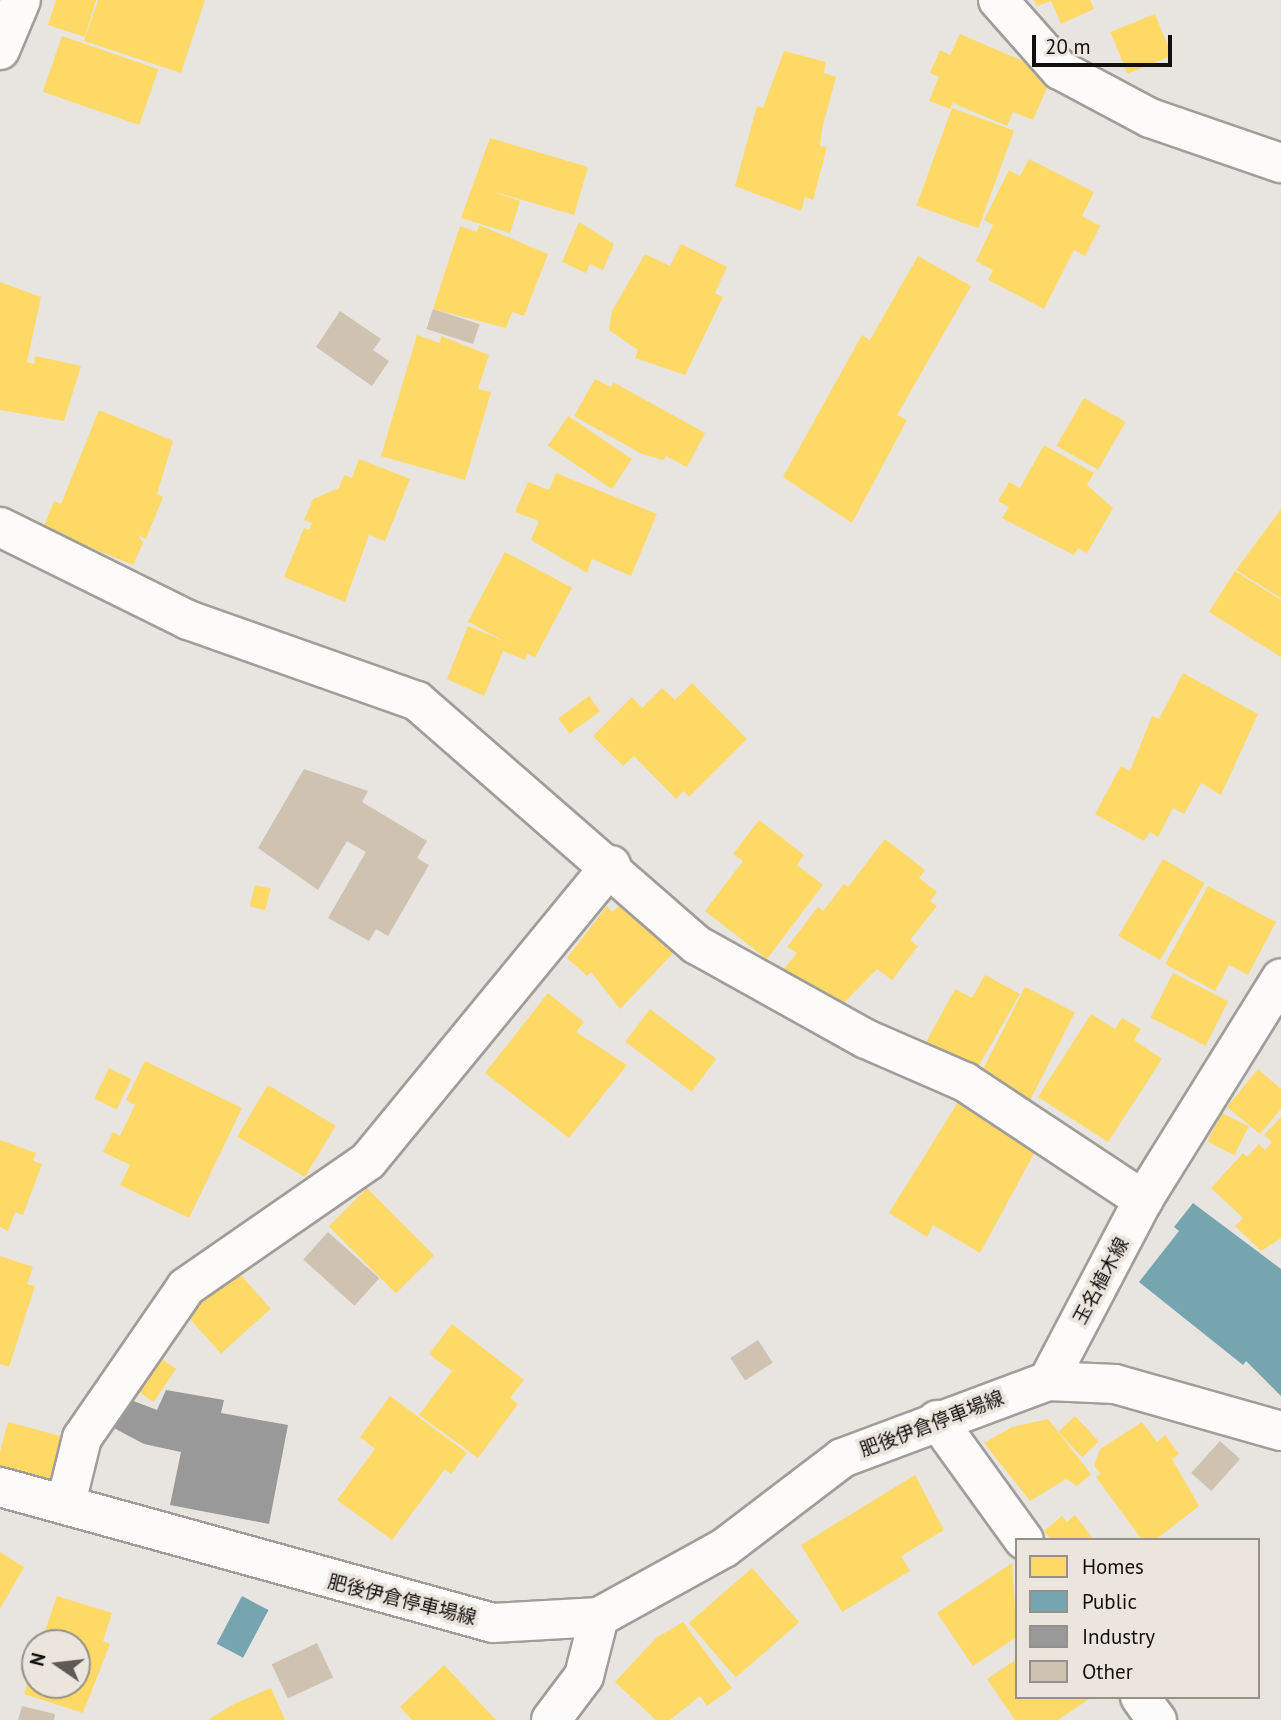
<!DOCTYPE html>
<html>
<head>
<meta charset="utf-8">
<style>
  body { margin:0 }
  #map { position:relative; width:1281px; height:1720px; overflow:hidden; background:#e8e4e0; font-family:"PT Sans","Noto Sans JP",sans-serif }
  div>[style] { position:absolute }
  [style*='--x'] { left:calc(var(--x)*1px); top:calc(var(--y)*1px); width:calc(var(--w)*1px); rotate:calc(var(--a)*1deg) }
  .homes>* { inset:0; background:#ffd966; transform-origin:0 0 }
  .public>* { inset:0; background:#76a5af; transform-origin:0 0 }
  .industry>* { inset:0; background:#999 }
  .building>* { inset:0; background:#cfc2b1; transform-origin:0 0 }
  .roads { filter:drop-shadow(2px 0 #a09d9a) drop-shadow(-2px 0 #a09d9a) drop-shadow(0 2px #a09d9a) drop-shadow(0 -2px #a09d9a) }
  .minor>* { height:38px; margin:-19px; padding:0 19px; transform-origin:19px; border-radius:19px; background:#fcfbfa }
  .secondary>* { height:38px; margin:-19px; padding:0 19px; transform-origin:19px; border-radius:19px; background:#fcfbfa }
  span { translate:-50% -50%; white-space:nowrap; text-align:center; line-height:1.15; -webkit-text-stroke:7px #ebe5dd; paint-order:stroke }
  .street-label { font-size:19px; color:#12100e }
  .legend { position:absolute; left:1015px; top:1538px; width:245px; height:161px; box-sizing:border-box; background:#ebe5dd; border:2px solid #94908a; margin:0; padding:9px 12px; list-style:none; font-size:21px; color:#12100e }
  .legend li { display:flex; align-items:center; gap:14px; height:35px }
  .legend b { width:35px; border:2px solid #94908a }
  .north { position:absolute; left:21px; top:1629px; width:70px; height:70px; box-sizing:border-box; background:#ebe5dd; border:2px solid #94908a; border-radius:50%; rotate:284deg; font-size:19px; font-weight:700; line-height:28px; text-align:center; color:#12100e }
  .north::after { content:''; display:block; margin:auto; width:24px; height:32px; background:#5d5a58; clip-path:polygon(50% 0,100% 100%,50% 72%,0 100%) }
  .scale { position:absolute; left:1032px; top:35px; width:140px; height:32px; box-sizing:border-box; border:4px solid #12100e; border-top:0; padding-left:9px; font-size:21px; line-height:24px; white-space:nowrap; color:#12100e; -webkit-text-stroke:5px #ebe5dd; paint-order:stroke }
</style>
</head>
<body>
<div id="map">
  <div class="homes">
    <div style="clip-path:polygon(56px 0,96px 0,85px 37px,48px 25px)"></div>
    <div style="clip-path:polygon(98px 0,205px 0,181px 73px,84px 41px)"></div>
    <div style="clip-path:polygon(1034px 0,1090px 0,1094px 9px,1061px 24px,1051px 1px,1037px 6px)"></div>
    <div style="left:1155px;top:14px;width:45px;height:48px;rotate:68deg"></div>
    <div style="clip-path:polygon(960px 34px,1053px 74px,1033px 120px,1013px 112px,1007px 126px,953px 103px,950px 109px,929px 101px,939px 77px,930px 73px,940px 50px,950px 55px)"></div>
    <div style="left:62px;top:36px;width:102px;height:59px;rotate:19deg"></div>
    <div style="clip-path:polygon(784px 51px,826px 62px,824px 73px,836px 77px,822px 129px,820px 146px,827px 147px,813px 200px,805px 197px,801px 211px,735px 186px,757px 106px,763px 108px)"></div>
    <div style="left:952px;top:108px;width:66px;height:104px;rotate:20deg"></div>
    <div style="clip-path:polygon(490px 138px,588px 167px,574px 215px,495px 192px,520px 201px,510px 233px,461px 218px)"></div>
    <div style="clip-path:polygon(1029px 159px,1094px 192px,1082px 216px,1100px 226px,1085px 256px,1074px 250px,1044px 309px,988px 280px,993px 270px,976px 261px,993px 225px,984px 220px,1009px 170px,1020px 176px)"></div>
    <div style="clip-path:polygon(579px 222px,614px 244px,603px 270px,590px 264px,586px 273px,562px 262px)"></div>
    <div style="clip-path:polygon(479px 225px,548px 254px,524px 316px,512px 312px,506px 328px,433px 309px,460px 226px,477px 232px)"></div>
    <div style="clip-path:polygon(681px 244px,727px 267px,715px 293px,723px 297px,685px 375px,635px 358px,638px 350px,609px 330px,612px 311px,645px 254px,670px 266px)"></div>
    <div style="clip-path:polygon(918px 256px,971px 286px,897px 415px,907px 420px,852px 523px,783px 477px,862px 335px,870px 340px)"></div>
    <div style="clip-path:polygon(0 282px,41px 297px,27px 362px,34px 364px,35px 356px,81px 366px,64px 421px,0 410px)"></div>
    <div style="clip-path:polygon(417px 335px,440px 343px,441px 336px,489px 355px,478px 389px,491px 392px,465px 480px,381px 456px)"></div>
    <div style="clip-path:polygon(595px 379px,611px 387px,613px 382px,705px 433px,687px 467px,666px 456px,663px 460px,642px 454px,574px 416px)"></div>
    <div style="left:1084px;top:398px;width:48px;height:55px;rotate:30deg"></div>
    <div style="clip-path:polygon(99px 410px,173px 441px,157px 494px,163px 497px,146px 539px,138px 535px,143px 543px,133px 565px,43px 528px,54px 501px,61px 504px)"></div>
    <div style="left:568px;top:416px;width:77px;height:36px;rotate:34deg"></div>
    <div style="clip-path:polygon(1044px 445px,1094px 473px,1087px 485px,1113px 508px,1087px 553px,1078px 548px,1074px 555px,1002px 518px,1009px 507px,998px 501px,1009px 482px,1020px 488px)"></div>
    <div style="clip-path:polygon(359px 459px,410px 479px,385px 541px,369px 535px,345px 602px,284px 577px,304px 528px,309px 530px,312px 523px,304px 520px,313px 499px,339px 488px,344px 475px,352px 478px)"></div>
    <div style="clip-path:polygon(556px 473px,657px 514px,631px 576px,592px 559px,587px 573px,531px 540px,539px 521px,515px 512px,528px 482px,549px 490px)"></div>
    <div style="clip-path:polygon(1281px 509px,1281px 598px,1236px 570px)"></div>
    <div style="left:505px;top:552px;width:76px;height:79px;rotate:28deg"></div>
    <div style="clip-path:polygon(1235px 571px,1281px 600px,1281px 657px,1209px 612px)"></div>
    <div style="clip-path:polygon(468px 626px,528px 651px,525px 660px,503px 651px,484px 696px,447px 679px)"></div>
    <div style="clip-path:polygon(1183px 673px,1258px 714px,1221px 795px,1201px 783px,1184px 814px,1173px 808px,1158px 837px,1150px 832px,1144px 841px,1095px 814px,1121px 766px,1130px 771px,1152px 716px,1159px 719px)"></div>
    <div style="clip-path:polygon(692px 683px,747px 739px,689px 797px,684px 791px,676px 799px,634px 756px,623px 766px,593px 736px,632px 697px,642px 708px,662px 688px,675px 700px)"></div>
    <div style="left:589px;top:696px;width:19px;height:38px;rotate:54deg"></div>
    <div style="clip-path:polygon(759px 820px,804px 855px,797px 865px,823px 885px,767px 959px,705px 911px,743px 861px,733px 854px)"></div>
    <div style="clip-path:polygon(885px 839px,925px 870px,919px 878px,937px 892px,930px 901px,937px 906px,910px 940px,918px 946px,892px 980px,877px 969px,836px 1011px,783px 970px,797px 953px,787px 947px,818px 907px,823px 911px,844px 884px,848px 887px)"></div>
    <div style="left:1163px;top:859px;width:48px;height:89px;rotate:30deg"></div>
    <div style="left:255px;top:885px;width:16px;height:22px;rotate:14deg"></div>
    <div style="clip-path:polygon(1208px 886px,1276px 922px,1248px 975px,1229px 965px,1215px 991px,1165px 964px)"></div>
    <div style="clip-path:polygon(620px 905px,637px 921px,643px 915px,678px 948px,620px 1009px,591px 972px,587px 976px,567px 958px,607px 906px,612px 912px)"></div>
    <div style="left:1173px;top:973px;width:62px;height:50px;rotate:27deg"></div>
    <div style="clip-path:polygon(985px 975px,1020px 994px,974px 1074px,924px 1046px,955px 989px,972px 998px)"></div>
    <div style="left:1025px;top:987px;width:56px;height:100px;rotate:27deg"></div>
    <div style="clip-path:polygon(548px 993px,584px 1022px,576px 1032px,627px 1065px,569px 1138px,485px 1073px)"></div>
    <div style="left:650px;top:1009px;width:83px;height:41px;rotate:37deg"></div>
    <div style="clip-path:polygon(1091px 1014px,1115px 1029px,1122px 1018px,1141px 1029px,1134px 1040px,1162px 1059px,1108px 1142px,1038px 1097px)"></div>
    <div style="clip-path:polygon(145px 1061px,242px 1108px,189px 1218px,120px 1185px,130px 1165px,103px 1152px,113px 1132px,120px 1136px,135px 1105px,126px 1100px)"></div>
    <div style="left:109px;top:1068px;width:25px;height:34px;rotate:26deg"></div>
    <div style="clip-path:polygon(1258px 1069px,1281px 1089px,1281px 1109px,1260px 1134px,1227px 1107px)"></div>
    <div style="left:268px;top:1085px;width:79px;height:60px;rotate:31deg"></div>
    <div style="clip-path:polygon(960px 1099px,1037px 1148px,980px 1253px,933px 1225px,927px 1237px,889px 1213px)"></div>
    <div style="left:1222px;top:1113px;width:30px;height:32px;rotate:27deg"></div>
    <div style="clip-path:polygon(1281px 1117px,1281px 1238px,1261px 1251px,1235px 1226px,1243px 1218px,1211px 1188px,1243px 1153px,1247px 1157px,1259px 1144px,1265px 1150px,1272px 1142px,1264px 1135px)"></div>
    <div style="clip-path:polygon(0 1140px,36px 1153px,33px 1161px,42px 1164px,23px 1215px,15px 1212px,8px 1231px,0 1227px)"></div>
    <div style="left:367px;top:1188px;width:95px;height:54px;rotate:45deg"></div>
    <div style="clip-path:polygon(0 1256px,33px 1267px,27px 1284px,35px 1286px,9px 1367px,0 1364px)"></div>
    <div style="left:236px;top:1270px;width:52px;height:67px;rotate:48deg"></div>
    <div style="clip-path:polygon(452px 1324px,524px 1380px,510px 1398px,518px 1404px,478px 1458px,419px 1415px,452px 1371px,429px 1354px)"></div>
    <div style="left:157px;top:1356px;width:23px;height:40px;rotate:34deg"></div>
    <div style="clip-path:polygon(390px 1396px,467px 1453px,451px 1474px,445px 1469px,392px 1540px,337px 1500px,375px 1449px,360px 1437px)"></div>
    <div style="left:1075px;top:1416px;width:35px;height:23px;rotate:47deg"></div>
    <div style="clip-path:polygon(1048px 1419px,1091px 1474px,1077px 1486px,1066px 1479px,1030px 1501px,984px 1443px,1012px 1427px)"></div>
    <div style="left:8px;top:1422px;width:62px;height:47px;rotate:15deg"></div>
    <div style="clip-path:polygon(1142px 1422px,1157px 1442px,1165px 1435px,1179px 1454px,1172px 1459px,1199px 1506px,1155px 1540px,1142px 1540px,1096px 1477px,1101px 1474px,1094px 1466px,1100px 1449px)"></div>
    <div style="clip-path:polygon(915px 1475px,944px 1530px,901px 1556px,910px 1571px,842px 1612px,801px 1545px)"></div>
    <div style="clip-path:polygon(1075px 1515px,1094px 1540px,1051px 1540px,1044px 1531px,1062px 1516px,1067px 1522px)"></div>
    <div style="clip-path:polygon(0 1552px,24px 1567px,0 1609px)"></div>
    <div style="clip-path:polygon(1012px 1563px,1017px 1637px,973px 1666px,937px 1613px)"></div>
    <div style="left:752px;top:1568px;width:72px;height:84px;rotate:49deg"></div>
    <div style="clip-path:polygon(57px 1596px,112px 1613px,103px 1641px,110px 1644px,83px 1713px,24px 1694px,34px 1664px,35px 1685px,77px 1685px,77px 1643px,41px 1643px)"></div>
    <div style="clip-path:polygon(683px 1622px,732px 1688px,707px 1706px,700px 1696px,670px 1720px,656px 1720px,615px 1682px,656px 1638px)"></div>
    <div style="clip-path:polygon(1017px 1659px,1017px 1697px,1092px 1697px,1058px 1720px,1015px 1720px,987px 1679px)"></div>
    <div style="clip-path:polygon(444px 1665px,496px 1720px,412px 1720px,400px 1707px)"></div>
    <div style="clip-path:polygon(271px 1688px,285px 1720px,208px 1720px,234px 1704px)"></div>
  </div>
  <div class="public">
    <div style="clip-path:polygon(1193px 1203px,1281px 1269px,1281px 1396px,1246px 1361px,1243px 1365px,1139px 1282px,1179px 1231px,1174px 1227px)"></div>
    <div style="left:242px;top:1596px;width:30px;height:54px;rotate:28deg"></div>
  </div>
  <div class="industry">
    <div style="clip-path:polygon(166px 1390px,224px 1400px,221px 1413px,288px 1425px,269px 1524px,170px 1505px,181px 1452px,144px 1444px,110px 1426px,123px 1397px,157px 1410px)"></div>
  </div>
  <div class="building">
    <div style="left:433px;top:309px;width:49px;height:21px;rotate:18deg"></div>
    <div style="clip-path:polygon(340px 311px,381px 339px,373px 350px,389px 361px,372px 386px,316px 347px)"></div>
    <div style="clip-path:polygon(304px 769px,368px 791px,362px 802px,427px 841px,417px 858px,429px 865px,388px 936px,376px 929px,369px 941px,328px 918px,366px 852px,347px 841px,318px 890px,258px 848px)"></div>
    <div style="left:328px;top:1232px;width:69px;height:37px;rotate:42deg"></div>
    <div style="left:758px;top:1340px;width:27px;height:33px;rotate:57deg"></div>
    <div style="left:1220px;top:1441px;width:27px;height:43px;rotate:42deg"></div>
    <div style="left:317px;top:1643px;width:38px;height:50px;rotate:65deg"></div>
    <div style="clip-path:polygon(22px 1706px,55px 1714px,54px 1720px,18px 1720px)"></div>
  </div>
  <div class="roads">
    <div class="minor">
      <div style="--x:998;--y:0;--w:94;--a:48.5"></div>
      <div style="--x:1060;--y:70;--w:102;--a:28.1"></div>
      <div style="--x:1150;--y:118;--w:139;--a:19"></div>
      <div style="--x:0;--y:50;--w:54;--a:-67.2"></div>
      <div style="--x:0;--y:527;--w:210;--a:26.3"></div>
      <div style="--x:188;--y:620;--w:243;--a:19.5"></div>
      <div style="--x:417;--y:701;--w:371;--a:41.1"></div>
      <div style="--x:697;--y:945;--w:193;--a:29.1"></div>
      <div style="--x:866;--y:1039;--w:108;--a:23.5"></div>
      <div style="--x:965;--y:1082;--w:214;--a:33.5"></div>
      <div style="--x:937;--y:1420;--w:148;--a:54.1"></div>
      <div style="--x:66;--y:1503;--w:67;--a:-76.2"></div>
      <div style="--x:82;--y:1438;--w:183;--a:-55.4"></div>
      <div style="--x:186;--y:1287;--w:221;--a:-34.7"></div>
      <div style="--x:368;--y:1161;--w:383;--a:-50.6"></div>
      <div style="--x:1140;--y:1697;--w:29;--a:54"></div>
      <div style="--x:551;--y:1720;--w:55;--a:-53.1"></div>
      <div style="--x:584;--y:1676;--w:61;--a:-75.7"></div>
    </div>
    <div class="secondary">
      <div style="--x:1048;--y:1381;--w:204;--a:-62.3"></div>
      <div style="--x:1143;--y:1200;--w:261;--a:-58.1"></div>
      <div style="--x:0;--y:1487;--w:511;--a:15.42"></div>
      <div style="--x:493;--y:1623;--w:106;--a:-3.2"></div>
      <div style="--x:599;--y:1617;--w:143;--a:-28.9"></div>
      <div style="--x:724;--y:1548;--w:148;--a:-37.3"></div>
      <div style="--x:842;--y:1458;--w:220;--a:-20.5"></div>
      <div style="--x:1048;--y:1381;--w:67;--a:2.6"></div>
      <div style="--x:1115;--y:1384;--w:173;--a:15.8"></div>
    </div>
  </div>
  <div class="street-label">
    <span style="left:1101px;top:1281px;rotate:-62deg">玉名植木線</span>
    <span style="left:932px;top:1424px;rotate:-21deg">肥後伊倉停車場線</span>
    <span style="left:402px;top:1600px;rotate:14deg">肥後伊倉停車場線</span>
  </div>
  <ul class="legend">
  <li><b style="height:19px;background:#ffd966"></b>Homes</li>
  <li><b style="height:19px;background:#76a5af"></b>Public</li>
  <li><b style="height:19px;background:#999"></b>Industry</li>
  <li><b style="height:19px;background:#cfc2b1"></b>Other</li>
  </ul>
  <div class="north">N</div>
  <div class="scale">20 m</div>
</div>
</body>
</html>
